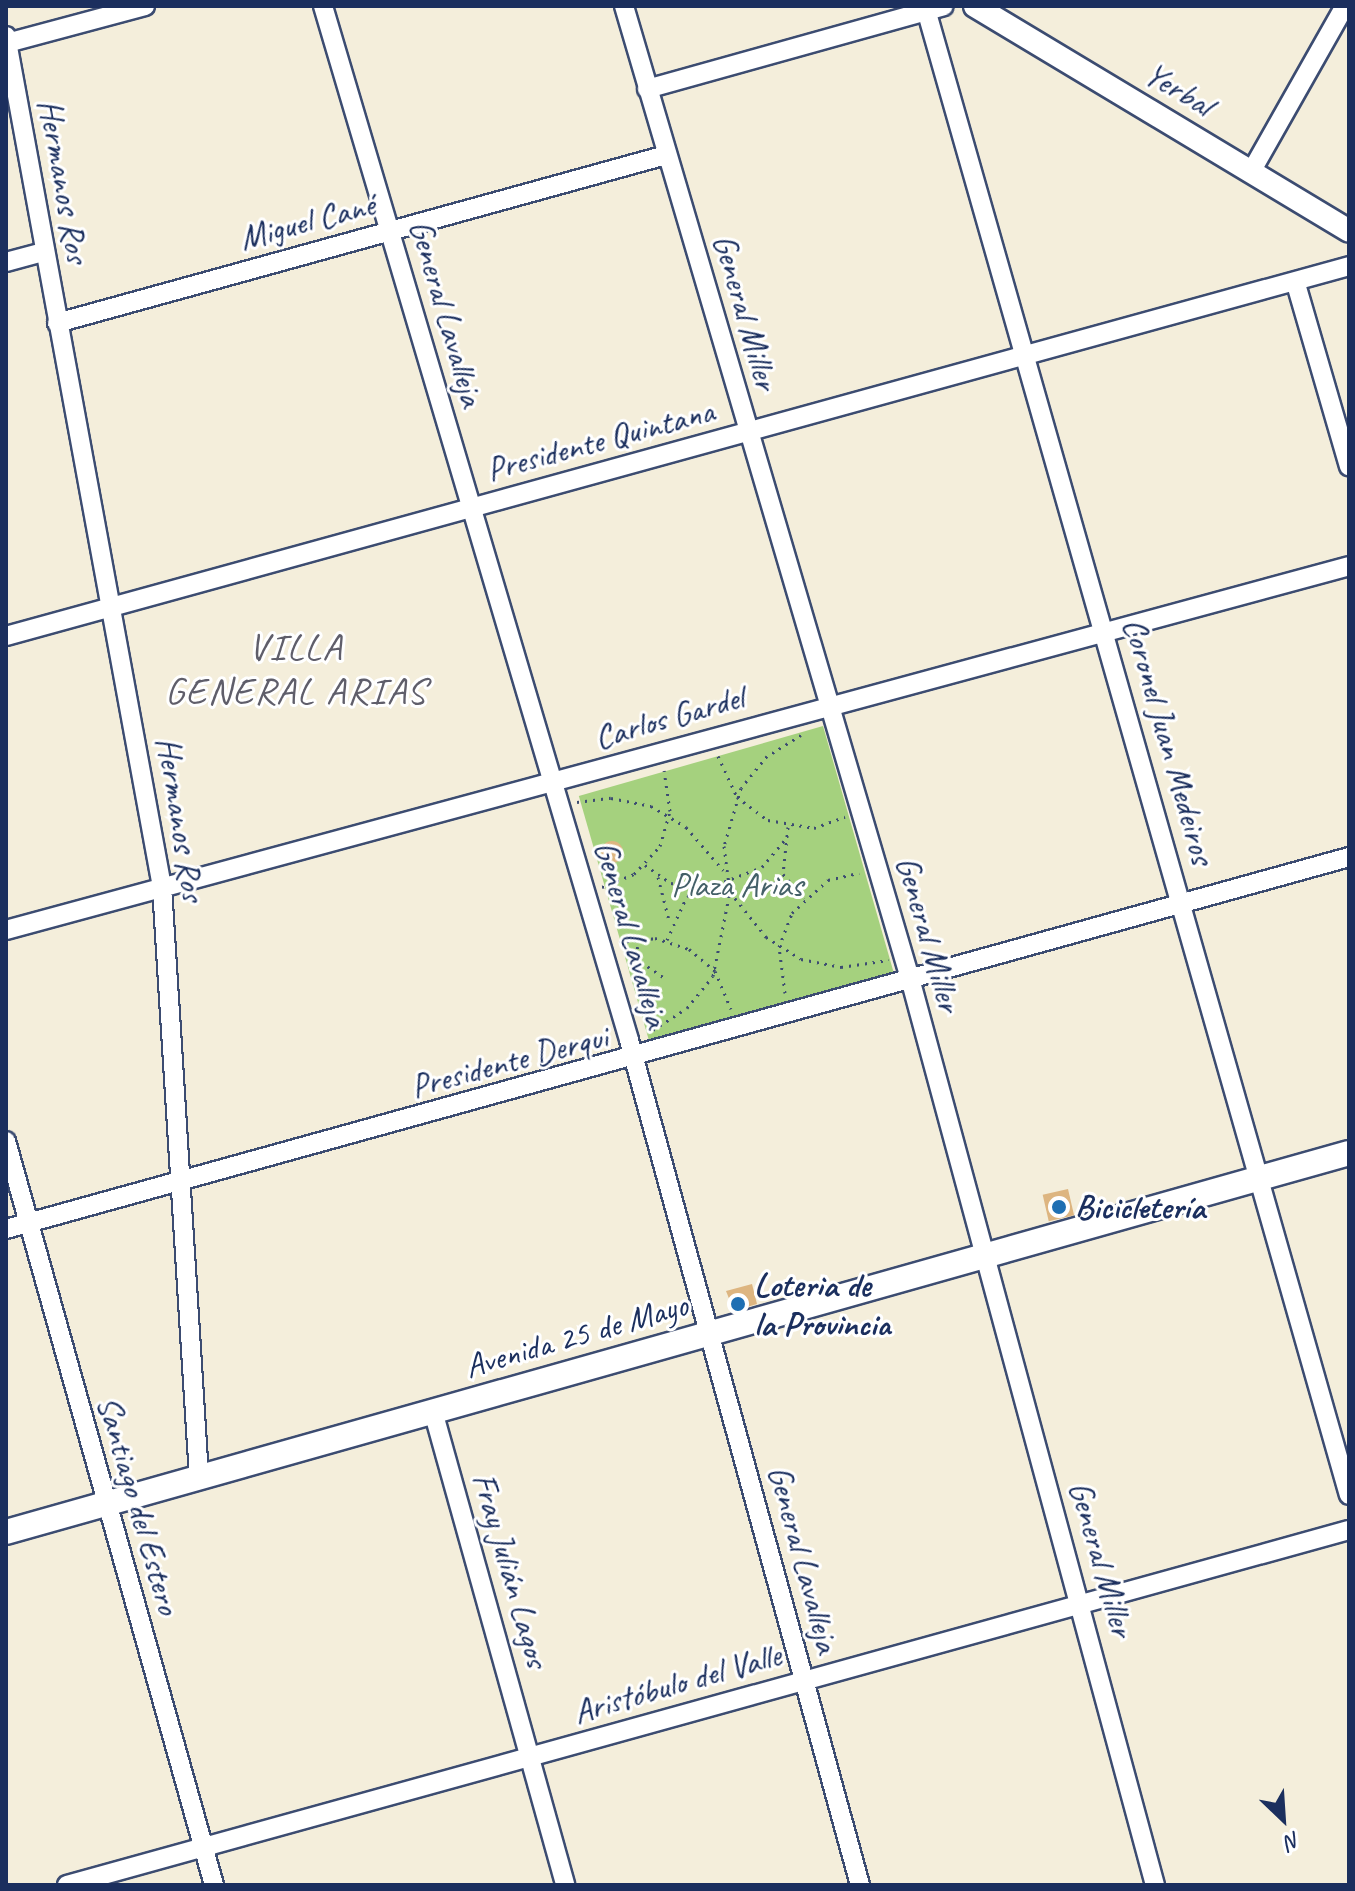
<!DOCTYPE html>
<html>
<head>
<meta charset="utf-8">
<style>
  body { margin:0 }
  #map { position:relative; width:1355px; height:1891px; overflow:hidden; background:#f4eedb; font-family:Caveat,sans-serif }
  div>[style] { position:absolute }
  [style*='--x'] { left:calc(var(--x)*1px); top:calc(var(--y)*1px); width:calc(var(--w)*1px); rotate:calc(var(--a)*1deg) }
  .green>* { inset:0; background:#a5d17e; transform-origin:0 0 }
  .building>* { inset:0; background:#ddb580; transform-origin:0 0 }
  .round { border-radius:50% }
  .path>* { height:3px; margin-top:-1.5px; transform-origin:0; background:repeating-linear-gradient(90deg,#3c4c71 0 2px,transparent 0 8px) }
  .roads { filter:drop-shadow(2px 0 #3c4c71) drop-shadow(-2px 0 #3c4c71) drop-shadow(0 2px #3c4c71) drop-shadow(0 -2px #3c4c71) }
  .minor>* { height:18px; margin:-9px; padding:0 9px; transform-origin:9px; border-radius:9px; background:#fff }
  .tertiary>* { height:22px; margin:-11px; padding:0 11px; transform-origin:11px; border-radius:11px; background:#fff }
  .secondary>* { height:24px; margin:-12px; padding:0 12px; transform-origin:12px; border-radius:12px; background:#fff }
  .dots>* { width:22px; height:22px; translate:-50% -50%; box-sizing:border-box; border:4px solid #fff; border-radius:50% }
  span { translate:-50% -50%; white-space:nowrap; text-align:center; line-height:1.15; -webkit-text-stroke:6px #fff; paint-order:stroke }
  .street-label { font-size:34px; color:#1b2f5e }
  .park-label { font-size:34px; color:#446068 }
  .poi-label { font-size:34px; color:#1b2f5e; font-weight:700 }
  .left { translate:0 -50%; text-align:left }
  .quarter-label { font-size:38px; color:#5f5e6a; letter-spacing:2px }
  .frame { position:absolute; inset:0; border:8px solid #1b2f5e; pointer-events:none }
  .north { position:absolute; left:1243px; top:1779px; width:80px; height:80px; -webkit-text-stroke:6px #fff; paint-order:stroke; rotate:155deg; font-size:22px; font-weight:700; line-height:32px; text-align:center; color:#1b2f5e }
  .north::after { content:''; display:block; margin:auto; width:28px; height:36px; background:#1b2f5e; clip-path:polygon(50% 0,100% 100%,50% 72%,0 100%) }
</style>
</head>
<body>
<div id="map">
  <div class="green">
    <div style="left:823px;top:726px;width:257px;height:254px;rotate:74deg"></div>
  </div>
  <div class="building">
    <div class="round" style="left:601px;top:841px;width:22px;height:22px"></div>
    <div style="left:1068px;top:1189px;width:27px;height:26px;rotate:77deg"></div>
    <div style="clip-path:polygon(752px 1284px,757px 1304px,734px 1311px,726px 1291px)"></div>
  </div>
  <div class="path">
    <div style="--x:801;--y:735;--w:40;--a:148"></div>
    <div style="--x:767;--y:756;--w:41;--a:129.1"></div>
    <div style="--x:741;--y:788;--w:60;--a:106.3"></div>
    <div style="--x:724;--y:846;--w:46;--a:82.6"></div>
    <div style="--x:730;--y:892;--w:58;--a:51.3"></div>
    <div style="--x:766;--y:937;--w:41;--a:32.2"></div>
    <div style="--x:801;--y:959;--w:41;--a:11.3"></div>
    <div style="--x:841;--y:967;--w:48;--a:-8.5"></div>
    <div style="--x:718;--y:756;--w:45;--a:65.1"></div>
    <div style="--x:737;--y:797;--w:39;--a:37"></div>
    <div style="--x:768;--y:820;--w:47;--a:9.9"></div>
    <div style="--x:814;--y:828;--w:33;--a:-20"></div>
    <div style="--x:577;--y:802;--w:34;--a:-7"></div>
    <div style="--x:611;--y:798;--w:41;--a:11.3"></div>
    <div style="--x:651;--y:806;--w:41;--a:31"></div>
    <div style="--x:686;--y:827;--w:57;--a:49.3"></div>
    <div style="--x:788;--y:827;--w:47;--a:96.1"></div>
    <div style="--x:783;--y:874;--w:32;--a:49"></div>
    <div style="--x:645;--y:865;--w:32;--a:35"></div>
    <div style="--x:671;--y:883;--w:32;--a:9"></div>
    <div style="--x:750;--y:876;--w:44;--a:15.9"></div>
    <div style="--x:658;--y:877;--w:44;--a:75.7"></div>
    <div style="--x:602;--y:887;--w:35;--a:-22"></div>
    <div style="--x:634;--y:874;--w:38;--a:-47"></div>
    <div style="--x:660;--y:846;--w:36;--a:-74"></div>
    <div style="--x:670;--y:811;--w:41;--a:-98.3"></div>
    <div style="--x:635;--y:939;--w:24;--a:75"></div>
    <div style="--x:641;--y:962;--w:29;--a:34"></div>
    <div style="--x:667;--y:940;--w:48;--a:-65.6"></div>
    <div style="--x:687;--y:896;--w:80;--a:-21.1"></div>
    <div style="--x:762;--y:867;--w:35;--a:-50"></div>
    <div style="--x:619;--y:942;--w:36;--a:-6"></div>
    <div style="--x:655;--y:938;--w:36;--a:18"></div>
    <div style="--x:689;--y:949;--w:34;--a:40"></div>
    <div style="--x:715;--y:971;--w:41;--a:67.2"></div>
    <div style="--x:785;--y:993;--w:46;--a:-97.4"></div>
    <div style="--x:779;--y:947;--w:36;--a:-69"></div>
    <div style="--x:792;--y:913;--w:49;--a:-42.5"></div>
    <div style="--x:828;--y:880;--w:32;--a:-13"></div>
    <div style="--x:653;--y:1030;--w:40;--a:-32.9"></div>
    <div style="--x:687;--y:1008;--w:41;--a:-50.9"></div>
    <div style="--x:713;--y:976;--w:86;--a:-78.6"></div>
  </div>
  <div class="roads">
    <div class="minor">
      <div style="--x:323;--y:6;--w:1078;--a:73.51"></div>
      <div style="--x:629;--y:1040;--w:876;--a:74.71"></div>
      <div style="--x:624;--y:6;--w:1017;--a:73.61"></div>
      <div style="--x:911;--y:982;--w:935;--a:74.88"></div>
      <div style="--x:925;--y:6;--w:1548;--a:74.11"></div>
      <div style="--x:6;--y:36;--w:865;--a:79.61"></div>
      <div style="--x:162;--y:887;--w:591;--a:86.41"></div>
      <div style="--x:7;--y:43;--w:143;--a:-15"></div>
      <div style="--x:647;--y:89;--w:308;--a:-15.6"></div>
      <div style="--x:1251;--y:172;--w:191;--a:-60.5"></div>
      <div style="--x:6;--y:262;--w:39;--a:-15"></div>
      <div style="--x:1296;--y:284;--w:190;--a:73.8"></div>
      <div style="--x:57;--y:323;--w:632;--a:-15.42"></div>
      <div style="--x:6;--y:636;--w:1393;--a:-15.4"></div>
      <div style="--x:6;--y:930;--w:1391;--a:-15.16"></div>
      <div style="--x:6;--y:1141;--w:773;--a:74.38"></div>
      <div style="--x:6;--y:1229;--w:1394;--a:-15.48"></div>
      <div style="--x:433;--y:1411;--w:492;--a:74.4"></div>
      <div style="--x:67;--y:1885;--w:1330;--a:-15.48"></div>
    </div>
    <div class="tertiary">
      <div style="--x:975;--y:6;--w:436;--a:31"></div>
    </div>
    <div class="secondary">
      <div style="--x:6;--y:1532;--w:1395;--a:-15.76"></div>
    </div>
  </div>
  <div class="dots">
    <div style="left:1059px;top:1207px;background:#1f6fb2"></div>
    <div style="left:738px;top:1304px;background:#1f6fb2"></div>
  </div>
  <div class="street-label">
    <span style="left:1179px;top:89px;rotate:31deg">Yerbal</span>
    <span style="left:64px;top:181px;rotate:80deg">Hermanos Ros</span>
    <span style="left:307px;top:221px;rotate:-15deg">Miguel Cané</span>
    <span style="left:746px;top:312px;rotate:74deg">General Miller</span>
    <span style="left:447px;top:313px;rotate:74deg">General Lavalleja</span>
    <span style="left:600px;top:440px;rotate:-15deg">Presidente Quintana</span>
    <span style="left:669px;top:717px;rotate:-16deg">Carlos Gardel</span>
    <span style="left:1169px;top:741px;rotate:74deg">Coronel Juan Medeiros</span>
    <span style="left:181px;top:819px;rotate:81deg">Hermanos Ros</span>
    <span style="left:632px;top:934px;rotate:74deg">General Lavalleja</span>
    <span style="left:929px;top:934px;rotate:74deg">General Miller</span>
    <span style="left:509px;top:1061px;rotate:-15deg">Presidente Derqui</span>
    <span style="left:576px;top:1335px;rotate:-16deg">Avenida 25 de Mayo</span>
    <span style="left:139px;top:1505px;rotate:74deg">Santiago del Estero</span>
    <span style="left:804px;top:1559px;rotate:75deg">General Lavalleja</span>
    <span style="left:1102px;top:1559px;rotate:74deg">General Miller</span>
    <span style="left:511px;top:1570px;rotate:74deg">Fray Julián Lagos</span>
    <span style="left:677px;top:1683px;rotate:-16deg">Aristóbulo del Valle</span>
  </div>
  <div class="park-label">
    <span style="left:737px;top:885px">Plaza Arias</span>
  </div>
  <div class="poi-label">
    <span class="left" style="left:1075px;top:1207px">Bicicletería</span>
    <span class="left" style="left:754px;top:1304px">Loteria de<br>la Provincia</span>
  </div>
  <div class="quarter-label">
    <span style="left:296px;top:669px">VILLA<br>GENERAL ARIAS</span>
  </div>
  <div class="frame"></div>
  <div class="north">N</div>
</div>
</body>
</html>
